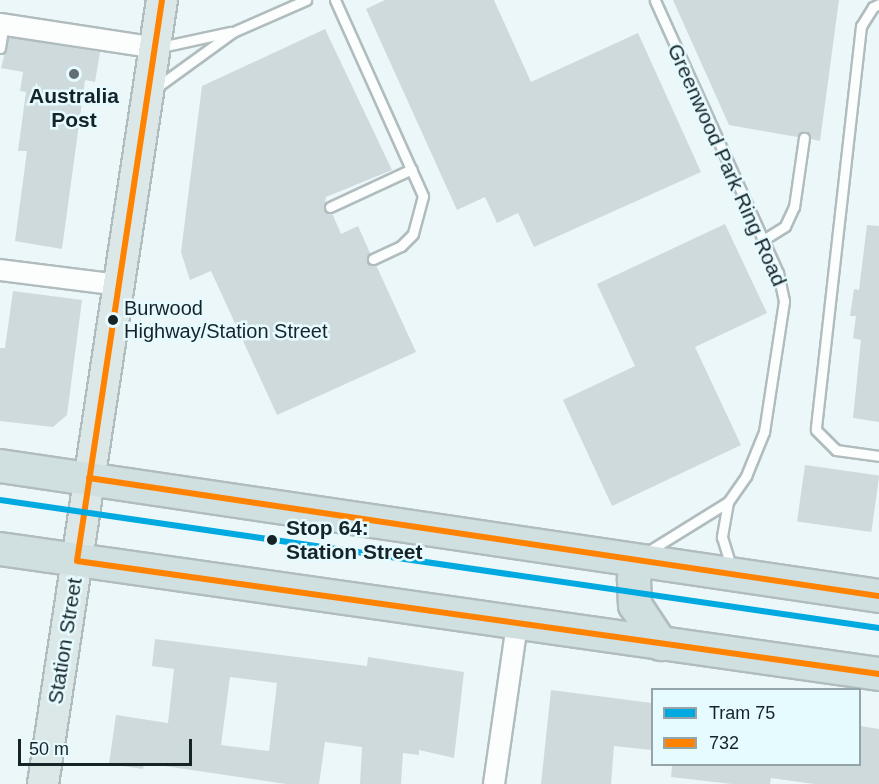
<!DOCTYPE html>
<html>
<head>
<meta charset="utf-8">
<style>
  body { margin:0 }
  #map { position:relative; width:879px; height:784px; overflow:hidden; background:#ecf7f9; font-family:Helvetica,sans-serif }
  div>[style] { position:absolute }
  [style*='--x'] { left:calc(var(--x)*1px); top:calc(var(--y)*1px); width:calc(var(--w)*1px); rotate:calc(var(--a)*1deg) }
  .building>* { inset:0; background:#cedadc; transform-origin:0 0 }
  .roads { filter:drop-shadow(2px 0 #b1bcbe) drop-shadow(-2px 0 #b1bcbe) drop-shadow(0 2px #b1bcbe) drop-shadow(0 -2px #b1bcbe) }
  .service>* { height:9px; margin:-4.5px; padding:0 4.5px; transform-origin:4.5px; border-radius:4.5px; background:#fcfefe }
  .minor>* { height:20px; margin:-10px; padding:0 10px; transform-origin:10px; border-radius:10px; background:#fcfefe }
  .primary>* { height:30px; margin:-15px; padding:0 15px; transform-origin:15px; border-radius:15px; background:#dce7e8 }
  .trunk>* { height:32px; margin:-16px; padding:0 16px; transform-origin:16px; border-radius:16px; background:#d0dfe0 }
  .bus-1>* { height:6px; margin:-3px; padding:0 3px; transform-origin:3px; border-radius:3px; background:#ff8200 }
  .tram-1>* { height:6px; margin:-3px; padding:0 3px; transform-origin:3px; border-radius:3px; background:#00a9e0 }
  .dots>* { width:16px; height:16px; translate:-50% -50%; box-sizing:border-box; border:3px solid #e6fbff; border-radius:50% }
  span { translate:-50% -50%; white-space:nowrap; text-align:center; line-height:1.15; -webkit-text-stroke:5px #e6fbff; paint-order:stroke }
  .bus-label { font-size:20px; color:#172427 }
  .left { translate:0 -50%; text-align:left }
  .poi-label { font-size:21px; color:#172427; font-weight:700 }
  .street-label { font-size:21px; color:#172427 }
  .stop-label { font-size:21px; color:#172427; font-weight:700 }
  .legend { position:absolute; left:651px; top:688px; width:210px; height:78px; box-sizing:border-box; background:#e6fbff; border:2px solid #93a5a9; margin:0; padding:8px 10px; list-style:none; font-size:18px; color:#172427 }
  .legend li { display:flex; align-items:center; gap:12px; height:30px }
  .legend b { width:30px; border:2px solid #93a5a9 }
  .scale { position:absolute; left:18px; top:739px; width:174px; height:27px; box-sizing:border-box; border:3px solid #172427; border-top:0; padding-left:8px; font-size:18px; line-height:21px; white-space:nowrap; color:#172427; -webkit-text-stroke:4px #e6fbff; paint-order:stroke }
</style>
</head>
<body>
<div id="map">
  <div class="building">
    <div style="clip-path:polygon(385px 0,494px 0,531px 82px,638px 33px,701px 172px,534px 247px,518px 213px,497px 223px,485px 197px,457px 210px,366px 9px)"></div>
    <div style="clip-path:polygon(673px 0,839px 0,820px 141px,811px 139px,806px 131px,797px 137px,729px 125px)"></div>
    <div style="clip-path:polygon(325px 29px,392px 170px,326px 197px,324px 209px,332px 213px,341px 234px,358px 226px,370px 253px,367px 262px,376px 265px,416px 352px,277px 415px,211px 271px,190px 280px,181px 252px,202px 86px)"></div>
    <div style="clip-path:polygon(9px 37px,100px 52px,95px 82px,85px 80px,62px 249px,15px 241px,27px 151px,18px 151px,26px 92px,20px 91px,23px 72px,1px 68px)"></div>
    <div style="clip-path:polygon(725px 224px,767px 313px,695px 347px,741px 445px,612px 506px,563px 400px,635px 366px,597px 284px)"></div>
    <div style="clip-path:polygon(867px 225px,879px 226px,879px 422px,853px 418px,861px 340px,853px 338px,856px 316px,850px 316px,854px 289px,859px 290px)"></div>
    <div style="clip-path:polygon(13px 291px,82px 300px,67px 415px,53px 427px,0 421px,0 348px,5px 348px)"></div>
    <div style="left:805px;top:465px;width:75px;height:57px;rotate:8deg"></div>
    <div style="clip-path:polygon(evenodd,155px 639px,367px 666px,368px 657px,464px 672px,454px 758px,419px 750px,419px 755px,403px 753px,401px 784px,360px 784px,362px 747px,325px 742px,319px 784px,286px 784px,144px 763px,143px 769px,109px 764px,116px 715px,168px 723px,174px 669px,152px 666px,155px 639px,230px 677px,277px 683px,269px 751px,221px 745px,230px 677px)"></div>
    <div style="clip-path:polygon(551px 690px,652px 703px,652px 750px,614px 746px,611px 784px,541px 784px)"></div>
    <div style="clip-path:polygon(860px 726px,879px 729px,879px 784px,814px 784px,771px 778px,770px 784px,732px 784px,671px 777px,672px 765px,860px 765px)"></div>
  </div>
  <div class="roads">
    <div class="service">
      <div style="--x:335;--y:0;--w:215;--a:65.8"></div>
      <div style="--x:423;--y:196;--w:39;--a:105"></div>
      <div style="--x:413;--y:234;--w:17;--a:135"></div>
      <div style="--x:401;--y:246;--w:31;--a:155"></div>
      <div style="--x:879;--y:4;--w:7;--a:153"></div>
      <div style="--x:873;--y:7;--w:22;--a:122"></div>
      <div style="--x:861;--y:26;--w:406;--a:96.4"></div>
      <div style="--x:816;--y:430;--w:28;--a:45"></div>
      <div style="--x:836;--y:450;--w:43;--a:7.9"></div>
      <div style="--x:161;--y:47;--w:71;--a:-12.3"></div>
      <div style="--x:0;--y:48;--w:24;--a:-81"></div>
      <div style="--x:157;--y:87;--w:94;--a:-35.9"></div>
      <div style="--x:233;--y:32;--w:80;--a:-23.7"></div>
      <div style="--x:330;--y:207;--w:90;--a:-24.9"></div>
      <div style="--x:763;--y:240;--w:26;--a:-32"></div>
      <div style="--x:785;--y:226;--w:21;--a:-65"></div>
      <div style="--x:794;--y:207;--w:70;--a:-81.8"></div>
      <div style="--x:728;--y:502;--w:36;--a:100"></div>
      <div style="--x:722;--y:537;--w:31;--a:73"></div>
      <div style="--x:644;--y:554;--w:99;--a:-31.8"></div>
      <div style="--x:728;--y:502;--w:32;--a:-55"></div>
      <div style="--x:746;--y:476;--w:48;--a:-67.8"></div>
      <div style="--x:764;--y:432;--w:133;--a:-81.3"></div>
      <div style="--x:784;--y:301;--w:29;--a:-102"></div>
      <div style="--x:778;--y:273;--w:299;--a:-114.3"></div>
    </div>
    <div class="minor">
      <div style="--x:0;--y:24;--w:158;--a:8.7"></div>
      <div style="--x:0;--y:270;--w:119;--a:7.2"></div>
      <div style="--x:494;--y:784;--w:162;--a:-81.8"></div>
    </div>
    <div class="primary">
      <div style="--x:43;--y:784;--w:793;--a:-81.37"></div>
    </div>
    <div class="trunk">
      <div style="--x:0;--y:466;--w:889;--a:8.41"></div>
      <div style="--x:0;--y:549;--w:888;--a:8.09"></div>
      <div style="--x:639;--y:561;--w:19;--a:106"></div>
      <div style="--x:634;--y:579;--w:26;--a:88"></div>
      <div style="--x:635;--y:605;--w:47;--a:56.3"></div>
    </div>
  </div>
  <div class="bus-1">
    <div style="--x:162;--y:0;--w:567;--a:98.62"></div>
    <div style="--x:77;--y:561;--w:810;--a:8.02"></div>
    <div style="--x:89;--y:478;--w:799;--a:8.5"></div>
  </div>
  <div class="tram-1">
    <div style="--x:0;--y:500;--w:888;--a:8.29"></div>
  </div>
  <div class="dots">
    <div style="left:74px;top:74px;background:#626e70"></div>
    <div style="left:113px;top:320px;background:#172427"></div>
    <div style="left:272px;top:540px;background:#172427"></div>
  </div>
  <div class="bus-label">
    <span class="left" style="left:124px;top:320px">Burwood<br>Highway/Station Street</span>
  </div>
  <div class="poi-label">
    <span style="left:74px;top:108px">Australia<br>Post</span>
  </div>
  <div class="street-label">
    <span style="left:727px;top:165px;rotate:66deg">Greenwood Park Ring Road</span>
    <span style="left:65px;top:641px;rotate:-81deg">Station Street</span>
  </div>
  <div class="stop-label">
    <span class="left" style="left:286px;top:540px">Stop 64:<br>Station Street</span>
  </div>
  <ul class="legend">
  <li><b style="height:8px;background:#00a9e0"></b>Tram 75</li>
  <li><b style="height:8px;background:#ff8200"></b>732</li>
  </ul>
  <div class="scale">50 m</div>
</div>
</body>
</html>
